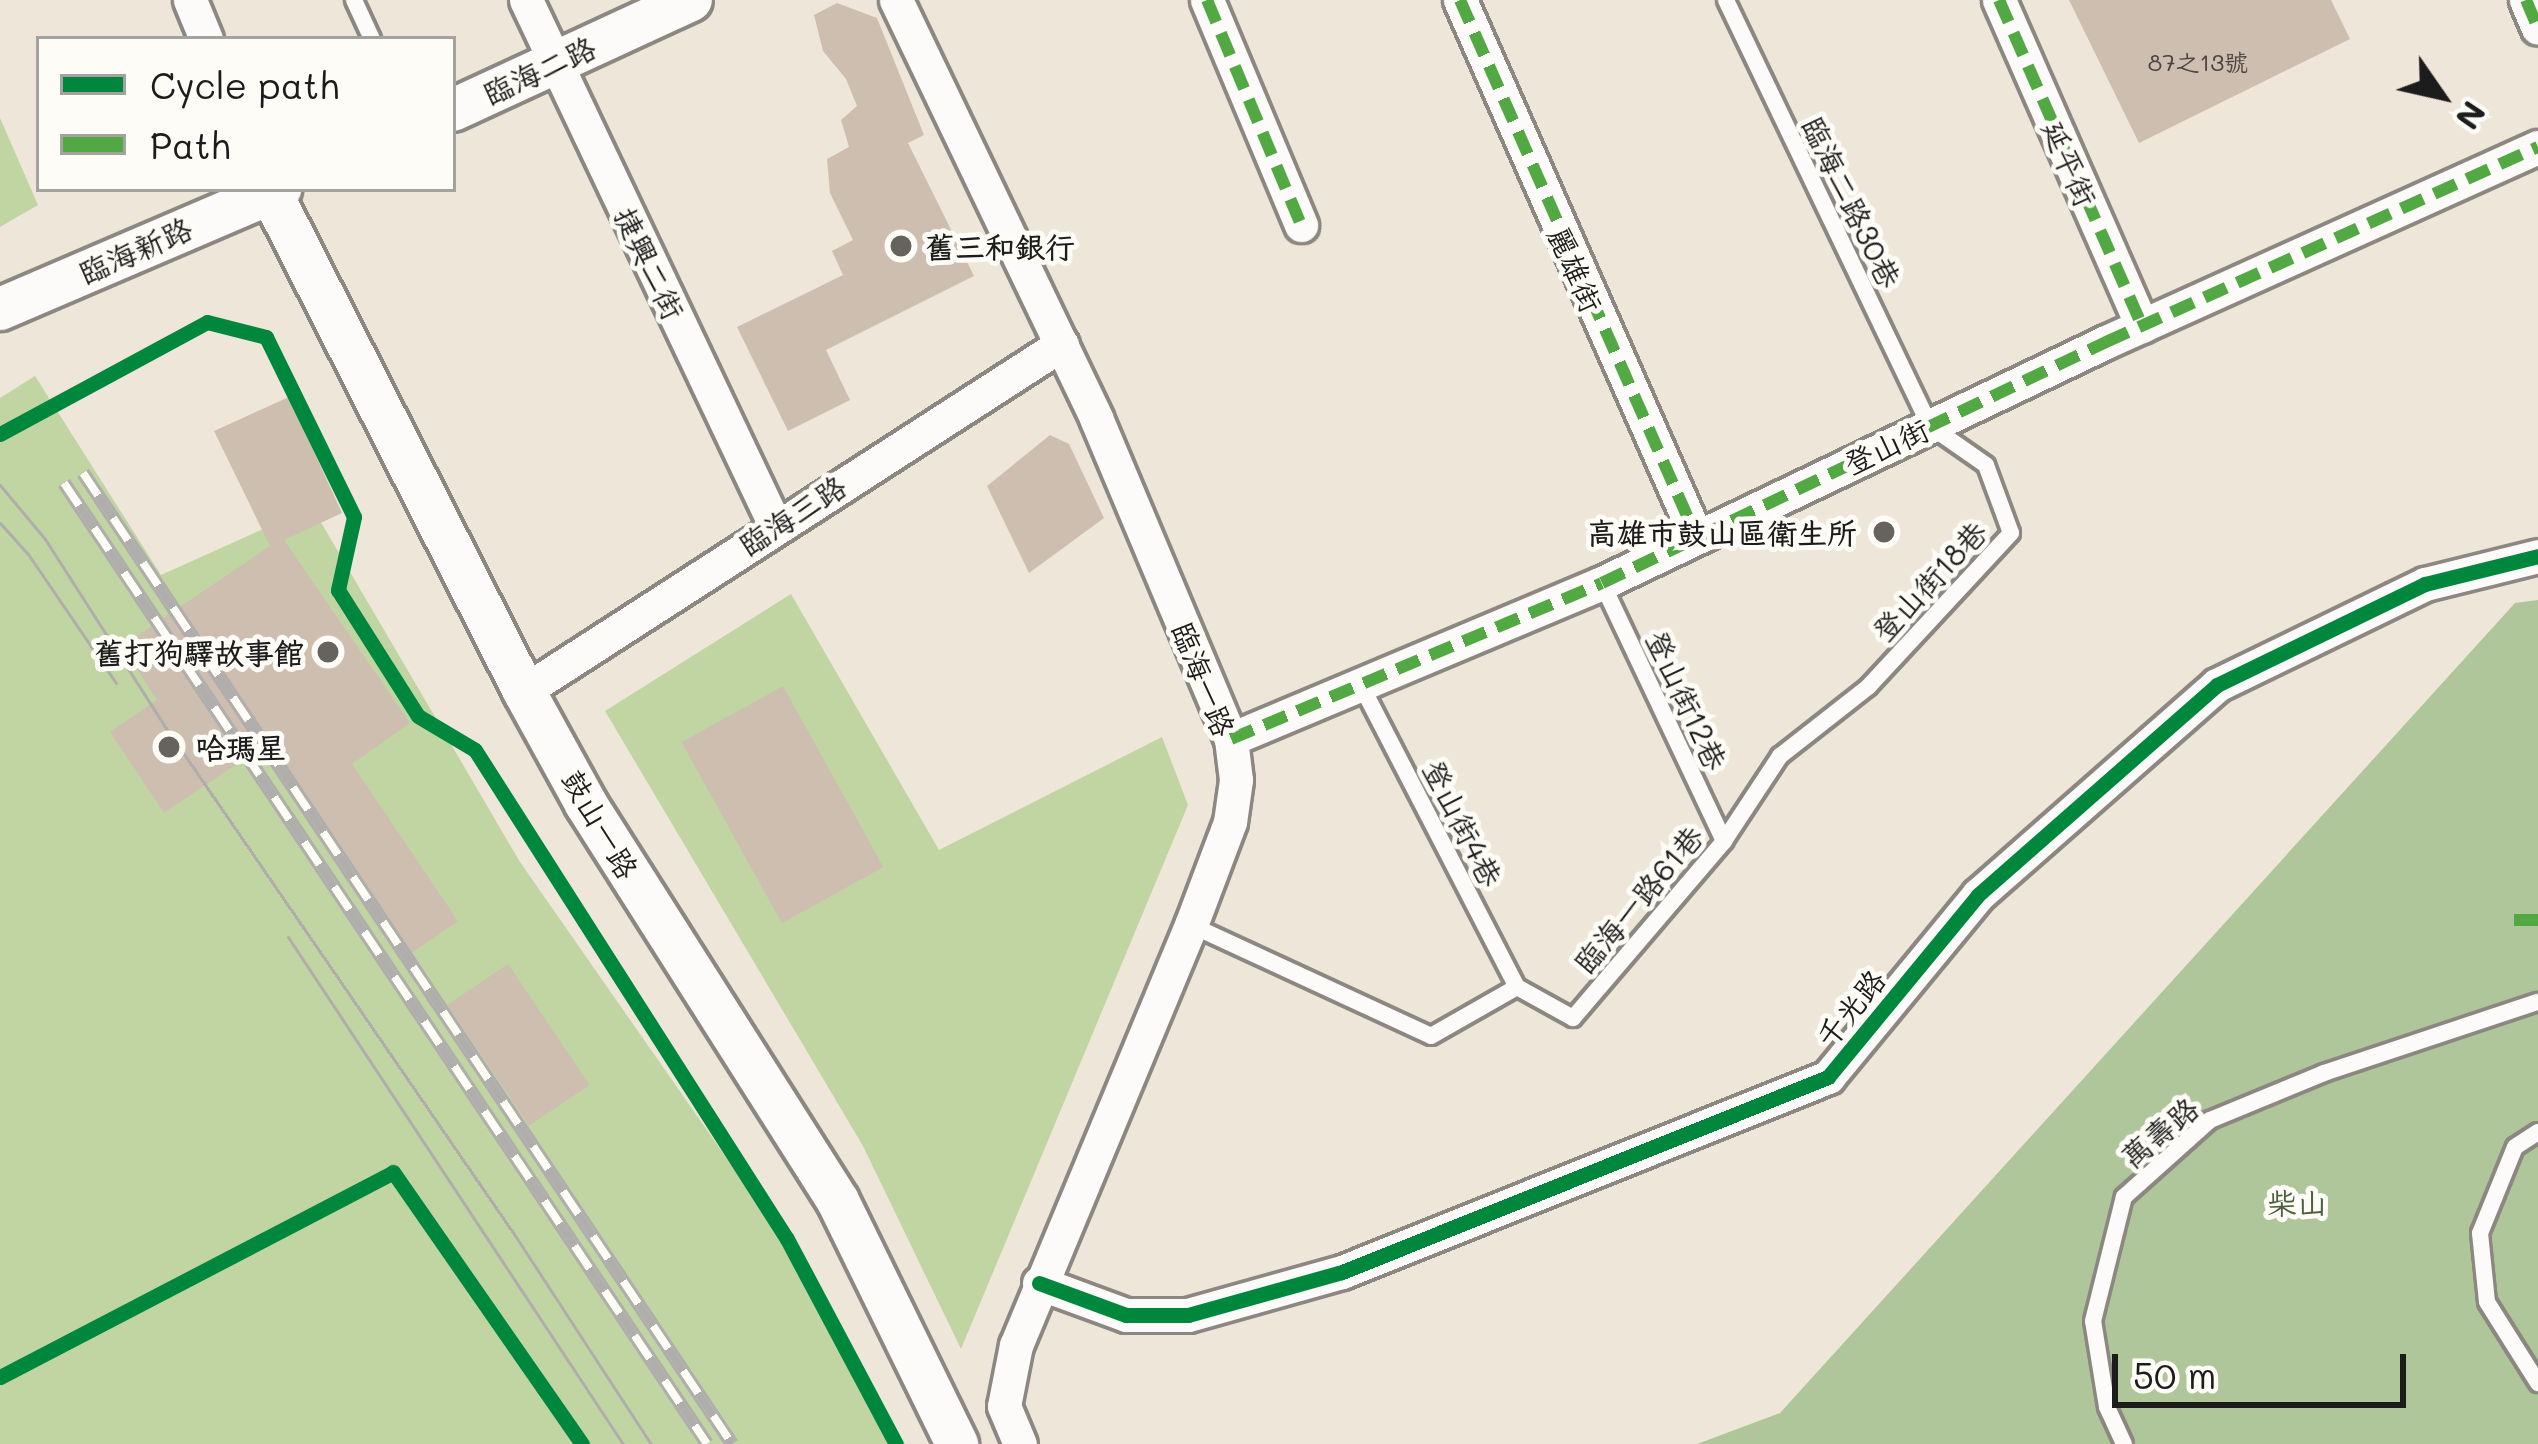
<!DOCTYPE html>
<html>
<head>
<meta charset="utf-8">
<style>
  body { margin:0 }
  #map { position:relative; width:2538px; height:1444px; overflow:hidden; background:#eee6d9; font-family:Mali,"LXGW WenKai TC",sans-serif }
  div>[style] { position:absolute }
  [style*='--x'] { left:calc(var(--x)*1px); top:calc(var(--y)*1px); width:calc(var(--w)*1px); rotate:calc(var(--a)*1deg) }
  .green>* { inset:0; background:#c0d5a2 }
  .forest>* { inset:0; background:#afc69a }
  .building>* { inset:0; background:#cebeaf; transform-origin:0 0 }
  .roads { filter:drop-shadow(3px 0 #8c8781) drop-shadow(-3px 0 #8c8781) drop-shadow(0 3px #8c8781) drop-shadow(0 -3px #8c8781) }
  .service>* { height:16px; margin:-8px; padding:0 8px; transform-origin:8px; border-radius:8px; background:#fcfbf9 }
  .minor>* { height:33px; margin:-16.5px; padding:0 16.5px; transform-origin:16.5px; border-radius:16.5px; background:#fcfbf9 }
  .tertiary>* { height:42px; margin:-21px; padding:0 21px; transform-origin:21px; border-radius:21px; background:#fcfbf9 }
  .tram>* { height:3px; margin:-1.5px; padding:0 1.5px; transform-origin:1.5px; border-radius:1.5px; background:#afaeac }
  .rail>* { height:14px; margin-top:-7px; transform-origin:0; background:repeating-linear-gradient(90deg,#fdfcf7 0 27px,#afaeac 0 54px); box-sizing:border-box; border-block:3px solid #afaeac }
  .quiet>* { height:12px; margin-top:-6px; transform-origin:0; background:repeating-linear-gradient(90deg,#52a943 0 24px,transparent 0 36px) }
  .cycleway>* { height:15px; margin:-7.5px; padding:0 7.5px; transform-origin:7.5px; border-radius:7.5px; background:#00873e }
  .dots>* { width:33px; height:33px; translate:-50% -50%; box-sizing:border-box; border:6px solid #fdfcf7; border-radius:50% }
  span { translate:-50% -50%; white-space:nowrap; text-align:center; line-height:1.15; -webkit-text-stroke:10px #fdfcf7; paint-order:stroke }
  .number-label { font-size:24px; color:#484441 }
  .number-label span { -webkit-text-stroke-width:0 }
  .street-label { font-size:30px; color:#1c1c1c }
  .poi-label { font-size:30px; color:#1c1c1c; font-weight:700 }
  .left { translate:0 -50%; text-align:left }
  .right { translate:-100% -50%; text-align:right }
  .park-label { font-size:30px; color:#4e6040 }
  .legend { position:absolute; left:36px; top:36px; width:420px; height:156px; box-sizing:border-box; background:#fdfcf7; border:3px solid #a3a29f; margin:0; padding:15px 21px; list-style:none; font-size:36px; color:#1c1c1c }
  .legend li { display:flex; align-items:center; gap:24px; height:60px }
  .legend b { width:60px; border:3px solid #a3a29f }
  .north { position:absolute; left:2382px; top:36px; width:120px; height:120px; -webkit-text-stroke:9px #fdfcf7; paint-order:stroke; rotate:124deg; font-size:33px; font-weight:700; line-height:48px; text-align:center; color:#1c1c1c }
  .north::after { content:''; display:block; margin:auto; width:42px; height:54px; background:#1c1c1c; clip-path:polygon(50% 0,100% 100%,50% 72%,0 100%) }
  .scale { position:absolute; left:2112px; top:1354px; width:294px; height:54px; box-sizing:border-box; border:6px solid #1c1c1c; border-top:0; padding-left:15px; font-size:36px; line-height:42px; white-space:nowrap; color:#1c1c1c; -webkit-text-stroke:9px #fdfcf7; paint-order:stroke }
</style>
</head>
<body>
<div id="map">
  <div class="green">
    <div style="clip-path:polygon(0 118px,38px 205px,0 227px)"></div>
    <div style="clip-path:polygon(35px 376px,161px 575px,312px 507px,520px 862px,762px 1209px,893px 1444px,0 1444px,0 398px)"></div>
    <div style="clip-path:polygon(791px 594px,939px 850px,1162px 737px,1188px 805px,961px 1349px,863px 1146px,605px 711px)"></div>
  </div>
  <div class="forest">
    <div style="clip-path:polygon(2538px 600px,2538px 1444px,1697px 1444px,1780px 1413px,2515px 603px)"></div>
  </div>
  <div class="building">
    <div style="clip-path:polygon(2069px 0,2331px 0,2350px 39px,2139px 143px)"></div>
    <div style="clip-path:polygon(837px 3px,877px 18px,924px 135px,908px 143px,974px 276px,826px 350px,850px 400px,788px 431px,737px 327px,843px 275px,832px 251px,853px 240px,830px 193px,827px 159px,849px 147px,841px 120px,857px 106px,846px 79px,823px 51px,814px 15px)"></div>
    <div style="clip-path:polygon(289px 397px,342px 513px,284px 540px,410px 723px,352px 764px,458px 921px,410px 954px,268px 743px,164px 813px,110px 732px,157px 700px,122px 646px,270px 546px,214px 431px)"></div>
    <div style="clip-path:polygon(1050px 435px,1069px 444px,1104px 518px,1029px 573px,987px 486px)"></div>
    <div style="left:783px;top:686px;width:207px;height:116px;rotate:61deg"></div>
    <div style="left:508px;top:964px;width:146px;height:73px;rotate:56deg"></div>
  </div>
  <div class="roads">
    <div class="service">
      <div style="--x:354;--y:0;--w:43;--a:65.2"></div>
      <div style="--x:1602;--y:583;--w:285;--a:64.7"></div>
      <div style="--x:1361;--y:685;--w:340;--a:62.7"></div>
      <div style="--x:1191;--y:925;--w:264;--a:24.8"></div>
      <div style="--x:1431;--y:1036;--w:99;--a:-29.7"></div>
      <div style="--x:1517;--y:987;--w:64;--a:29"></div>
      <div style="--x:1573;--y:1018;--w:233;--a:-49.5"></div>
      <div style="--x:1724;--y:841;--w:102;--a:-56.6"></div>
      <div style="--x:1780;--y:756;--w:112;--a:-38.1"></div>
      <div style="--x:1868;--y:687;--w:210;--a:-47.1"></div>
      <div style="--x:2011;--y:533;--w:72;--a:-110.2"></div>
      <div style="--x:1986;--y:465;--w:68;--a:-145.1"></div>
      <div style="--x:1930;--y:426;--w:472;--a:-115.6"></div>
      <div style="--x:2538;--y:1132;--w:27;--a:147"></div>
      <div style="--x:2515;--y:1147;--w:93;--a:112.1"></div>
      <div style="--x:2480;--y:1233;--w:69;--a:84.2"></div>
      <div style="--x:2487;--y:1302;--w:96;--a:57.8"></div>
      <div style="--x:2124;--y:1444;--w:41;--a:-114.7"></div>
      <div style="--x:2107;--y:1407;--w:87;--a:-99.2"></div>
      <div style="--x:2093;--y:1321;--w:128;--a:-76"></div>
      <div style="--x:2124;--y:1197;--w:115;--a:-41.8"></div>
      <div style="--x:2210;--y:1120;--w:123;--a:-22.4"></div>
      <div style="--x:2324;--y:1073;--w:225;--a:-18.4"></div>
    </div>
    <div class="minor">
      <div style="--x:190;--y:0;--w:42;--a:67.7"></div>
      <div style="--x:526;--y:0;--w:581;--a:64.63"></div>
      <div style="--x:896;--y:0;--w:463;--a:64.4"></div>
      <div style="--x:1096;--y:418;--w:348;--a:67.2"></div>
      <div style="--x:1231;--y:739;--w:41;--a:83"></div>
      <div style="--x:1236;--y:780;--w:42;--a:98.1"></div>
      <div style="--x:1230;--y:822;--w:110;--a:110.7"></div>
      <div style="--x:1191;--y:925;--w:455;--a:112.6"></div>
      <div style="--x:1016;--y:1345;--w:62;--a:101.1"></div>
      <div style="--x:1004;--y:1406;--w:41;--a:67.2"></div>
      <div style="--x:1207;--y:0;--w:244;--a:67.3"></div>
      <div style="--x:1460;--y:0;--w:586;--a:66.24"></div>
      <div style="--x:1999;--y:0;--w:356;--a:66.3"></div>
      <div style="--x:2526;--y:0;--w:30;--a:67"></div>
      <div style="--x:524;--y:691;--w:640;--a:-32.82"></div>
      <div style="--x:1231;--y:739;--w:402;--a:-22.8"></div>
      <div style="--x:1602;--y:583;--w:559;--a:-25.56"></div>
      <div style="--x:2106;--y:342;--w:474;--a:-24.3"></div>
      <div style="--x:1039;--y:1283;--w:93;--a:20.2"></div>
      <div style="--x:1126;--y:1315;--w:62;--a:0"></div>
      <div style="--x:1188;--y:1315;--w:160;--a:-15.6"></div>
      <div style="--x:1342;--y:1272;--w:524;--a:-21.86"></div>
      <div style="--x:1828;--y:1077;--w:236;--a:-50.5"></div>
      <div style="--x:1978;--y:895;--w:318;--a:-41.3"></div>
      <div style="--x:2217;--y:685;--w:231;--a:-25.9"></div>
      <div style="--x:2425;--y:584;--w:116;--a:-13.9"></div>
    </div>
    <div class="tertiary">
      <div style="--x:453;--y:110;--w:262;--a:-24.8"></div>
      <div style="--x:271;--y:193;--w:559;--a:63.07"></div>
      <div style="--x:524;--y:691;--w:129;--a:61.2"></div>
      <div style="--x:586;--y:804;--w:470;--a:57.6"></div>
      <div style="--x:838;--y:1201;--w:271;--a:63.9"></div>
      <div style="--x:0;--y:309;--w:305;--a:-23.2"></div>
    </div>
  </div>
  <div class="tram">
    <div style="--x:0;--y:485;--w:70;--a:50.2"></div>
    <div style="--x:45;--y:539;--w:221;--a:57.4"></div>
    <div style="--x:164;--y:725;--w:618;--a:55.49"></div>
    <div style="--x:514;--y:1234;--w:251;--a:56.9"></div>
    <div style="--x:0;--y:523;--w:42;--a:47.9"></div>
    <div style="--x:28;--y:554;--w:156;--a:55.7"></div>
    <div style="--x:288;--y:937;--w:608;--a:56.55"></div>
  </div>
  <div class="rail">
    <div style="--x:83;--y:473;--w:1168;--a:56.24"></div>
    <div style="--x:64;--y:483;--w:1156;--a:56.21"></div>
  </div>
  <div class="quiet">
    <div style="--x:1207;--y:0;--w:244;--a:67.3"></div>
    <div style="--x:1460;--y:0;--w:586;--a:66.24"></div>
    <div style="--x:1999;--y:0;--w:356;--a:66.3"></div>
    <div style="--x:2526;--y:0;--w:30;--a:67"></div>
    <div style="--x:1231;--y:739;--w:402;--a:-22.8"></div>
    <div style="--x:1602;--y:583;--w:559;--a:-25.56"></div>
    <div style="--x:2106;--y:342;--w:474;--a:-24.3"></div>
    <div style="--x:2514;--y:920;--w:24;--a:0"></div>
  </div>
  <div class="cycleway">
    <div style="--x:0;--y:434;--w:235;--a:-28.4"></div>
    <div style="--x:207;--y:322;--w:61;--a:14.3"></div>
    <div style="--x:266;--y:337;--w:200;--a:63.9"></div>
    <div style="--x:354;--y:517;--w:75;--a:102.4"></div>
    <div style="--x:338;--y:590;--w:149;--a:57.6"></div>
    <div style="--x:418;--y:716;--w:66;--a:30.8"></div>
    <div style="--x:475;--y:750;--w:580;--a:57.46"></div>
    <div style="--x:787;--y:1239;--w:232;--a:62"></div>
    <div style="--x:1039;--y:1283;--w:93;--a:20.2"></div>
    <div style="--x:1126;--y:1315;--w:62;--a:0"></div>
    <div style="--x:1188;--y:1315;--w:160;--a:-15.6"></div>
    <div style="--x:1342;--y:1272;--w:524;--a:-21.86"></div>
    <div style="--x:1828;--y:1077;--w:236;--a:-50.5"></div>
    <div style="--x:1978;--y:895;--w:318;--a:-41.3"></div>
    <div style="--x:2217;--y:685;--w:231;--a:-25.9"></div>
    <div style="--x:2425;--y:584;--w:116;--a:-13.9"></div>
    <div style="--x:0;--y:1377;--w:443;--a:-27.5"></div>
    <div style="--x:393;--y:1172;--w:331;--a:55.2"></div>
  </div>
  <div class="dots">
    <div style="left:901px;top:246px;background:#66635e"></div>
    <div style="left:1884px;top:532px;background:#66635e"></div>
    <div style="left:328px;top:652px;background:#66635e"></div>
    <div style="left:169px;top:747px;background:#66635e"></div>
  </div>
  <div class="number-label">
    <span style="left:2198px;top:62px">87之13號</span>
  </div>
  <div class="street-label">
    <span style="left:539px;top:70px;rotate:-25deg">臨海二路</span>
    <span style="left:2070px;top:163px;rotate:66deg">延平街</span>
    <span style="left:1852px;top:202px;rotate:64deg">臨海二路30巷</span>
    <span style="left:135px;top:250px;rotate:-24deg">臨海新路</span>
    <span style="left:650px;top:263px;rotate:64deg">捷興二街</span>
    <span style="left:1576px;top:269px;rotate:66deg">麗雄街</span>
    <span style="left:1886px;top:446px;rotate:-25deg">登山街</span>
    <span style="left:792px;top:515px;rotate:-33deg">臨海三路</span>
    <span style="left:1929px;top:581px;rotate:-47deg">登山街18巷</span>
    <span style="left:1204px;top:679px;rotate:68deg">臨海一路</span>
    <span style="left:1687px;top:700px;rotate:65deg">登山街12巷</span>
    <span style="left:1463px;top:823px;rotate:63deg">登山街4巷</span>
    <span style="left:601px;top:824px;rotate:60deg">鼓山一路</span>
    <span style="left:1638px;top:899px;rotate:-50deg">臨海一路61巷</span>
    <span style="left:1850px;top:1008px;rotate:-51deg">千光路</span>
    <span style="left:2159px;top:1132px;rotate:-40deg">萬壽路</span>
  </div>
  <div class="poi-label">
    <span class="left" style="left:925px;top:246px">舊三和銀行</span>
    <span class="right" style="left:1857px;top:532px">高雄市鼓山區衛生所</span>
    <span class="right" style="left:304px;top:652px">舊打狗驛故事館</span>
    <span class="left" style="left:196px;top:747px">哈瑪星</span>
  </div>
  <div class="park-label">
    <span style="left:2297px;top:1202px">柴山</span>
  </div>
  <ul class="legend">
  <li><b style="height:15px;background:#00873e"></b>Cycle path</li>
  <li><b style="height:15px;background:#52a943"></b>Path</li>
  </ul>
  <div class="north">N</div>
  <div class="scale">50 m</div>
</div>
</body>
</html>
